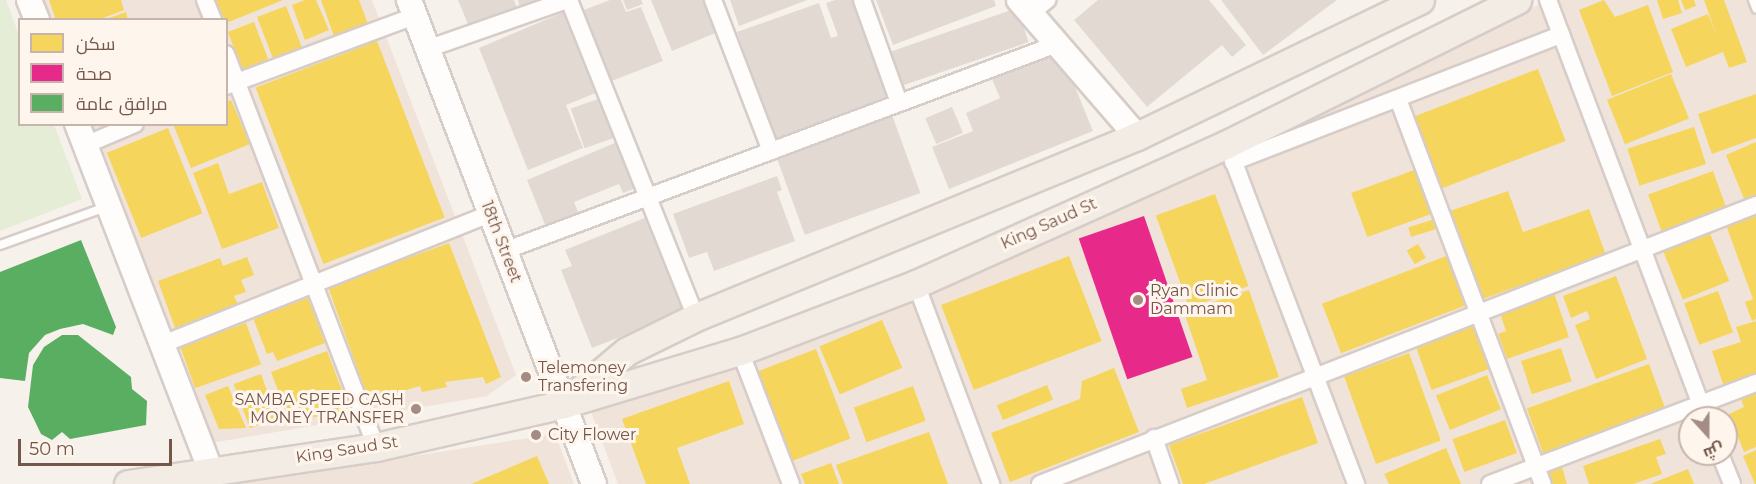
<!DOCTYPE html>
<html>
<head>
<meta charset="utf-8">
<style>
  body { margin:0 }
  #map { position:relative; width:1756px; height:484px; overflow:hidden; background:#f7f1eb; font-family:Montserrat,Cairo,sans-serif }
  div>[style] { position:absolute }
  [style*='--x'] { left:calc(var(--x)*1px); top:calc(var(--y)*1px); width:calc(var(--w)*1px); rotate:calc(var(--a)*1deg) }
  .residential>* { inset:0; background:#f0e3d9 }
  .green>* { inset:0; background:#e5edd6 }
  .homes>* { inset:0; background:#f6d55c; transform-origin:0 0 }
  .health>* { inset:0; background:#e7298a; transform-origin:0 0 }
  .public>* { inset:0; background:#5aae61 }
  .building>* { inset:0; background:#e3d9d3; transform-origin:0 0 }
  .roads { filter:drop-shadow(2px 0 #d6ccc8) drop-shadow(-2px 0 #d6ccc8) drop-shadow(0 2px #d6ccc8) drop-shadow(0 -2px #d6ccc8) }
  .lane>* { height:8px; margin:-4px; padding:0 4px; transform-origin:4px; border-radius:4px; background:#fefdfc }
  .street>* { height:16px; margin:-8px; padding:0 8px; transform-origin:8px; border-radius:8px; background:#fefdfc }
  .secondary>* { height:24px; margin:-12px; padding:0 12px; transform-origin:12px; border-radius:12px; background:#fefdfc }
  .primary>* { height:27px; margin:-13.5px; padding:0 13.5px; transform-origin:13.5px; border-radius:13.5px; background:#f2ece5 }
  .dots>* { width:16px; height:16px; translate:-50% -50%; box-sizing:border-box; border:3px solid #fef5ec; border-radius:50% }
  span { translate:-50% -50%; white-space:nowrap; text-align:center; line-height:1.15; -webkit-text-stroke:6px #fef5ec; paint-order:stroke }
  .street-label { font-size:16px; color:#74564b }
  .poi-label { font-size:16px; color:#74564b }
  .left { translate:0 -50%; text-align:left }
  .right { translate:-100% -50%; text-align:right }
  .legend { position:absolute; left:18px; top:18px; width:210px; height:108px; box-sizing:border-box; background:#fef5ec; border:2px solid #c7b5ac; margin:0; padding:8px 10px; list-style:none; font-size:18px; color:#74564b }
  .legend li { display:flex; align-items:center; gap:12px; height:30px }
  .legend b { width:30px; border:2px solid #c7b5ac }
  .north { position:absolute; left:1678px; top:406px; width:60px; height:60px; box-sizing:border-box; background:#fef5ec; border:2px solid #c7b5ac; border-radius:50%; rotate:159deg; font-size:16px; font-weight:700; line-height:24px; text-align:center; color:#74564b }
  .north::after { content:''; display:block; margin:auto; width:21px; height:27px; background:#a28c83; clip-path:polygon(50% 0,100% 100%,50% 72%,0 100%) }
  .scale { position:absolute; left:18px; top:439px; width:154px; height:27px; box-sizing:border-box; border:3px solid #74564b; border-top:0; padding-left:8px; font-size:18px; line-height:21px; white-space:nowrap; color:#74564b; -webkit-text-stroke:4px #fef5ec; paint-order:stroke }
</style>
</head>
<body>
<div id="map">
  <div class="residential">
    <div style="clip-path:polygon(40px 0,372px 0,516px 375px,487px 396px,211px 443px,88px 125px,226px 124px,226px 20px,47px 19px)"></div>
    <div style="clip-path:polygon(evenodd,1550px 0,1756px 0,1756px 484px,618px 484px,590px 409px,1550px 0,1690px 418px,1726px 418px,1726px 454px,1690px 454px,1690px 418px)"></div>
    <div style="clip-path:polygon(555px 434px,574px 484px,233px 484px)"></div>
  </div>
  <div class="green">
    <div style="clip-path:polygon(0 0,6px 0,19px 35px,20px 124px,54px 125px,82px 199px,0 231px)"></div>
  </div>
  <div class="homes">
    <div style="clip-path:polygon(49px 0,121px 0,124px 10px,98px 20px,56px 20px)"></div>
    <div style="clip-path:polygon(215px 0,283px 0,226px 23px)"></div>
    <div style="clip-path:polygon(305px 0,316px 0,329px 30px,305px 40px,292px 5px)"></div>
    <div style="clip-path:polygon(321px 0,359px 0,369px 27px,335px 39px)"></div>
    <div style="clip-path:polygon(1604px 0,1615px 17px,1648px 5px,1673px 72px,1612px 96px,1579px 10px)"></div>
    <div style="clip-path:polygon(1657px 0,1678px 0,1682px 13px,1663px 19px)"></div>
    <div style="clip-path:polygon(1681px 0,1694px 0,1696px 6px,1685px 10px)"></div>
    <div style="clip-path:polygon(1704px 0,1724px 0,1747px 62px,1729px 68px,1723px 52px,1686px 67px,1671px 29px,1708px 14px,1717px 36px)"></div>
    <div style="left:286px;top:6px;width:50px;height:31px;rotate:69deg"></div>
    <div style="clip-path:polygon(126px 12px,128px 20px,106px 20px,106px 19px)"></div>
    <div style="left:254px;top:22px;width:43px;height:28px;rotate:69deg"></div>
    <div style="left:377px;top:41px;width:189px;height:130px;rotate:69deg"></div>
    <div style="left:1538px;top:69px;width:77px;height:137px;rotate:69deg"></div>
    <div style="left:1671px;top:74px;width:48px;height:69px;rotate:68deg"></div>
    <div style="clip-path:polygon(1756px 94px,1756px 138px,1712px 154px,1698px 114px)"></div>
    <div style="clip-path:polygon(231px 100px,250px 144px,191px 168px,173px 124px,226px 124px,226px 102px)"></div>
    <div style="left:1694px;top:127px;width:39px;height:70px;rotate:72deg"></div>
    <div style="left:168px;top:128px;width:92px;height:66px;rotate:68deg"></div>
    <div style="clip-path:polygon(1756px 142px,1756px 197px,1745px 201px,1726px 155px)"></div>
    <div style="clip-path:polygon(218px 163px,229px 194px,262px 182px,279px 228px,222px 249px,193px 173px)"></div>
    <div style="left:1417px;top:169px;width:47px;height:70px;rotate:70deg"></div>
    <div style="left:1713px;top:171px;width:40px;height:69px;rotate:70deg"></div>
    <div style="clip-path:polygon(1508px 191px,1523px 232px,1589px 209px,1606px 255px,1480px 300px,1450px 211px)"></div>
    <div style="left:1215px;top:194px;width:98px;height:63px;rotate:70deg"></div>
    <div style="clip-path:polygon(1756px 215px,1756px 319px,1752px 321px,1745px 302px,1753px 299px,1726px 225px)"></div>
    <div style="left:1435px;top:219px;width:10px;height:28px;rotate:73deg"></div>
    <div style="left:1709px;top:231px;width:54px;height:50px;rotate:68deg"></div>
    <div style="clip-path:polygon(449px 243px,501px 377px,486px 384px,483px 377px,445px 382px,447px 387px,422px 392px,420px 386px,369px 401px,328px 287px)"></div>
    <div style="left:1418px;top:244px;width:16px;height:13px;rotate:60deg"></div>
    <div style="left:1449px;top:255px;width:53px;height:136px;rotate:69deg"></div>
    <div style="left:1069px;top:256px;width:91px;height:137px;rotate:69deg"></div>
    <div style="clip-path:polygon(247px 257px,254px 275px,241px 280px,246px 292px,234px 296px,238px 304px,175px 328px,158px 281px,220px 258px,223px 266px)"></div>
    <div style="clip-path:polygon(1616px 276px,1647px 359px,1596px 379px,1575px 325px,1590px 319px,1587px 311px,1571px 318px,1563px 296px)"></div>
    <div style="clip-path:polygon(1249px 290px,1279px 377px,1187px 408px,1181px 389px,1207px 380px,1184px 312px)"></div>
    <div style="left:1718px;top:291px;width:44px;height:36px;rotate:70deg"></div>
    <div style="clip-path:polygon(1554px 293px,1569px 337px,1507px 359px,1498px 334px,1506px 331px,1500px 313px)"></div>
    <div style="clip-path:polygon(308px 298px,325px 343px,277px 361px,273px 352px,267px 354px,253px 318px)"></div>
    <div style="left:882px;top:320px;width:52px;height:68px;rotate:67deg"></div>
    <div style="clip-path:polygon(1756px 321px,1756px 373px,1723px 384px,1712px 351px,1741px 342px,1736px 327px)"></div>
    <div style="left:1475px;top:322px;width:49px;height:64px;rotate:70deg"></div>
    <div style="left:246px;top:323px;width:44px;height:70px;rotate:70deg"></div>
    <div style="left:1561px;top:348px;width:35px;height:42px;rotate:72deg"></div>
    <div style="left:816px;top:349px;width:96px;height:63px;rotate:69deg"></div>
    <div style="clip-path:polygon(327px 351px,351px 414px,289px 419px,271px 372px)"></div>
    <div style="left:1409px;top:353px;width:93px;height:69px;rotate:70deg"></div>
    <div style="left:1649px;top:364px;width:48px;height:130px;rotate:70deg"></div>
    <div style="clip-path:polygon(1114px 368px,1139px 432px,1010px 482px,991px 433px,1080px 399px,1082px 381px)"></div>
    <div style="left:261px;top:374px;width:47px;height:29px;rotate:70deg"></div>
    <div style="left:1487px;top:375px;width:37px;height:55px;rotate:68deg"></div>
    <div style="clip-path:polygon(729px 381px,744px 424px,677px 448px,690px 484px,646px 484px,622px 419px)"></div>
    <div style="left:1047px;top:385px;width:16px;height:54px;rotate:68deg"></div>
    <div style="clip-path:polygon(228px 386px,246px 428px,219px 429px,205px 395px)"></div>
    <div style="left:913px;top:386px;width:37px;height:63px;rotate:70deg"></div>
    <div style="clip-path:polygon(1756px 391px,1756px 447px,1744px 452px,1729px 414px,1744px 407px,1740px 397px)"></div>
    <div style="clip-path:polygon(1302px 397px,1318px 443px,1204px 484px,1183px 484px,1169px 445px)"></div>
    <div style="left:1505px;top:420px;width:35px;height:56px;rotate:70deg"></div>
    <div style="clip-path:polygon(929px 432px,948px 484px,843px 484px,836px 465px)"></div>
    <div style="clip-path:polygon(1660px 439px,1666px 454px,1656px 457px,1662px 474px,1633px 484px,1589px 484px,1583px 466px)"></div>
    <div style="clip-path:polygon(1446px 448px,1461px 484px,1389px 484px,1384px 474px)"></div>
    <div style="clip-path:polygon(1756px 450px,1756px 484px,1755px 484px,1743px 456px)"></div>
    <div style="clip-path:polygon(537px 456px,549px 484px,471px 484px)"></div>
    <div style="clip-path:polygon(831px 463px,839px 484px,805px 484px,801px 474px)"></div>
    <div style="clip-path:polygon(1562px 467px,1567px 484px,1553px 484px,1549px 471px)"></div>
    <div style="clip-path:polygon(1688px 469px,1694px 484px,1650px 484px)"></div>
  </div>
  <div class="health">
    <div style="left:1144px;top:216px;width:149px;height:69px;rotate:71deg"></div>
  </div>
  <div class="public">
    <div style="clip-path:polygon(81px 240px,116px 327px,113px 335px,83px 324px,60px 329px,45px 335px,29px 353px,25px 381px,0 378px,0 272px)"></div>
    <div style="clip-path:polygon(62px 335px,78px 335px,131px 377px,132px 389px,147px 401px,146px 425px,70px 439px,62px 432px,52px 440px,41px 434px,28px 407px,33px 365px,44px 347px)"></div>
  </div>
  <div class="building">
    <div style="clip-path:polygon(458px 0,514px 0,518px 10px,470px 29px)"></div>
    <div style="clip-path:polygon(518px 0,545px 0,520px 9px)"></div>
    <div style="clip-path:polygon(610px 0,621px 0,626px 12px,641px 7px,663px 61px,609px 82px,581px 11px)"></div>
    <div style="clip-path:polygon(623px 0,641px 0,643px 4px,627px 10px)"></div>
    <div style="clip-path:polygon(651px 0,708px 0,720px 31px,672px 51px)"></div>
    <div style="clip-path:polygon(730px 0,807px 0,739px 26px)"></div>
    <div style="clip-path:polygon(835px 0,853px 0,889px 102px,776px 142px,737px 32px,819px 3px,831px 38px,838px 36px,826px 3px)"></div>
    <div style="clip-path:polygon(876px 0,994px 0,996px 6px,893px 45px)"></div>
    <div style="clip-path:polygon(1098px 0,1209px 0,1246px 45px,1232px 57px,1222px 45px,1147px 107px,1074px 20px)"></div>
    <div style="clip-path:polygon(1221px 0,1337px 0,1263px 55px)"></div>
    <div style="left:1017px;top:8px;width:36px;height:134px;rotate:71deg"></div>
    <div style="clip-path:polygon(566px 11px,598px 92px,566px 105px,583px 148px,528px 170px,479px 48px)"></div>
    <div style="clip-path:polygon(1060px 50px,1093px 131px,949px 189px,932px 147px,973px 131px,966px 113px,1000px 98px,992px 79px)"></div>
    <div style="left:601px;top:98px;width:42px;height:32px;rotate:71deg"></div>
    <div style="left:952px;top:107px;width:28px;height:29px;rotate:67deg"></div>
    <div style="left:892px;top:115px;width:83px;height:123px;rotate:70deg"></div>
    <div style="clip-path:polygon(617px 142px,636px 188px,623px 193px,619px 184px,574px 202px,579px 214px,546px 227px,527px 180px)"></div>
    <div style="clip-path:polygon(777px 176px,782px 190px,777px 192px,795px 241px,714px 271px,707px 252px,689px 258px,673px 214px)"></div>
    <div style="clip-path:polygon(647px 217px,684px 312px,592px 348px,561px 270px,572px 266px,565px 250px)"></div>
  </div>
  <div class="roads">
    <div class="lane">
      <div style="--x:1753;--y:0;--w:9;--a:69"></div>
      <div style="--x:0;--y:245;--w:113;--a:-19.7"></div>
    </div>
    <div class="street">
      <div style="--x:205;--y:0;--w:22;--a:68"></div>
      <div style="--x:569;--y:0;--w:341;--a:68.2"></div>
      <div style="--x:713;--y:0;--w:162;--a:69"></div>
      <div style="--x:862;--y:0;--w:109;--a:70.2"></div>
      <div style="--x:1548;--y:0;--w:447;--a:69.3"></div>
      <div style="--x:1031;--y:13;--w:21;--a:-39"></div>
      <div style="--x:427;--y:49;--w:148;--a:-19.3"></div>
      <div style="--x:226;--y:54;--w:421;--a:69.1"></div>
      <div style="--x:226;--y:86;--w:201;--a:-20.4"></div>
      <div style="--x:1398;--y:99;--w:411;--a:69.4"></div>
      <div style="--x:1227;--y:144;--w:364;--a:69.2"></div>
      <div style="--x:85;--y:145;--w:54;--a:-22.8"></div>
      <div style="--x:1233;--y:162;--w:352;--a:-21.2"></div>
      <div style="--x:504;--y:251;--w:590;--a:-20.52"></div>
      <div style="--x:916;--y:284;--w:214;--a:69.4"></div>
      <div style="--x:163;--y:344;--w:351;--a:-21.7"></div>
      <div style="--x:740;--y:351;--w:142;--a:69"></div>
      <div style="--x:1154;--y:438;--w:49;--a:70.8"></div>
      <div style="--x:1720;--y:454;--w:32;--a:68"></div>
      <div style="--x:1040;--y:484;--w:768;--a:-21.29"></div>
      <div style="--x:1490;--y:484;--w:285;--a:-20.8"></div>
    </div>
    <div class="secondary">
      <div style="--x:29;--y:0;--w:22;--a:68"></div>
      <div style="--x:409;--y:0;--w:518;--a:69.08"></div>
      <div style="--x:1019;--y:0;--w:180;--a:49.1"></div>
      <div style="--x:77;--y:124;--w:372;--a:68.9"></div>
    </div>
    <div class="primary">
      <div style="--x:573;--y:396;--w:70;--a:-39.8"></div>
      <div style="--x:627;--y:351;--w:77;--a:-26.2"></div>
      <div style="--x:696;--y:317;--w:477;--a:-22.3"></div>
      <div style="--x:1137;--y:136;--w:314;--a:-25.7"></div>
      <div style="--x:128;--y:484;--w:251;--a:-8.5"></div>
      <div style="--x:376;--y:447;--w:193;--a:-12.9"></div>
      <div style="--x:564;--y:404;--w:184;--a:-16.8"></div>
      <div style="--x:740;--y:351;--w:188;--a:-20.8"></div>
      <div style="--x:916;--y:284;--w:341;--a:-24.2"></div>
      <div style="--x:1227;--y:144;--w:324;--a:-26.4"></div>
    </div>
  </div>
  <div class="dots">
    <div style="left:1138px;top:300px;background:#a28c83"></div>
    <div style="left:526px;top:377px;background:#a28c83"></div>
    <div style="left:416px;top:409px;background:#a28c83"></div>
    <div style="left:536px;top:435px;background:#a28c83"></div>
  </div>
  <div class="street-label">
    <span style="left:1049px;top:224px;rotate:-24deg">King Saud St</span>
    <span style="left:501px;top:242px;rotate:69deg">18th Street</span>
    <span style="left:347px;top:450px;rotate:-9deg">King Saud St</span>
  </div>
  <div class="poi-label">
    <span class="left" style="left:1150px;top:300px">Ryan Clinic<br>Dammam</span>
    <span class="left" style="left:538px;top:377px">Telemoney<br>Transfering</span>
    <span class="right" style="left:404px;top:409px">SAMBA SPEED CASH<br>MONEY TRANSFER</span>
    <span class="left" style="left:548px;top:435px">City Flower</span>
  </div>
  <ul class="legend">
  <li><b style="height:16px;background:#f6d55c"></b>سكن</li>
  <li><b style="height:16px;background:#e7298a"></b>صحة</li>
  <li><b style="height:16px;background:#5aae61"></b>مرافق عامة</li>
  </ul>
  <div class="north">ش</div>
  <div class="scale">50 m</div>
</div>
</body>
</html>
